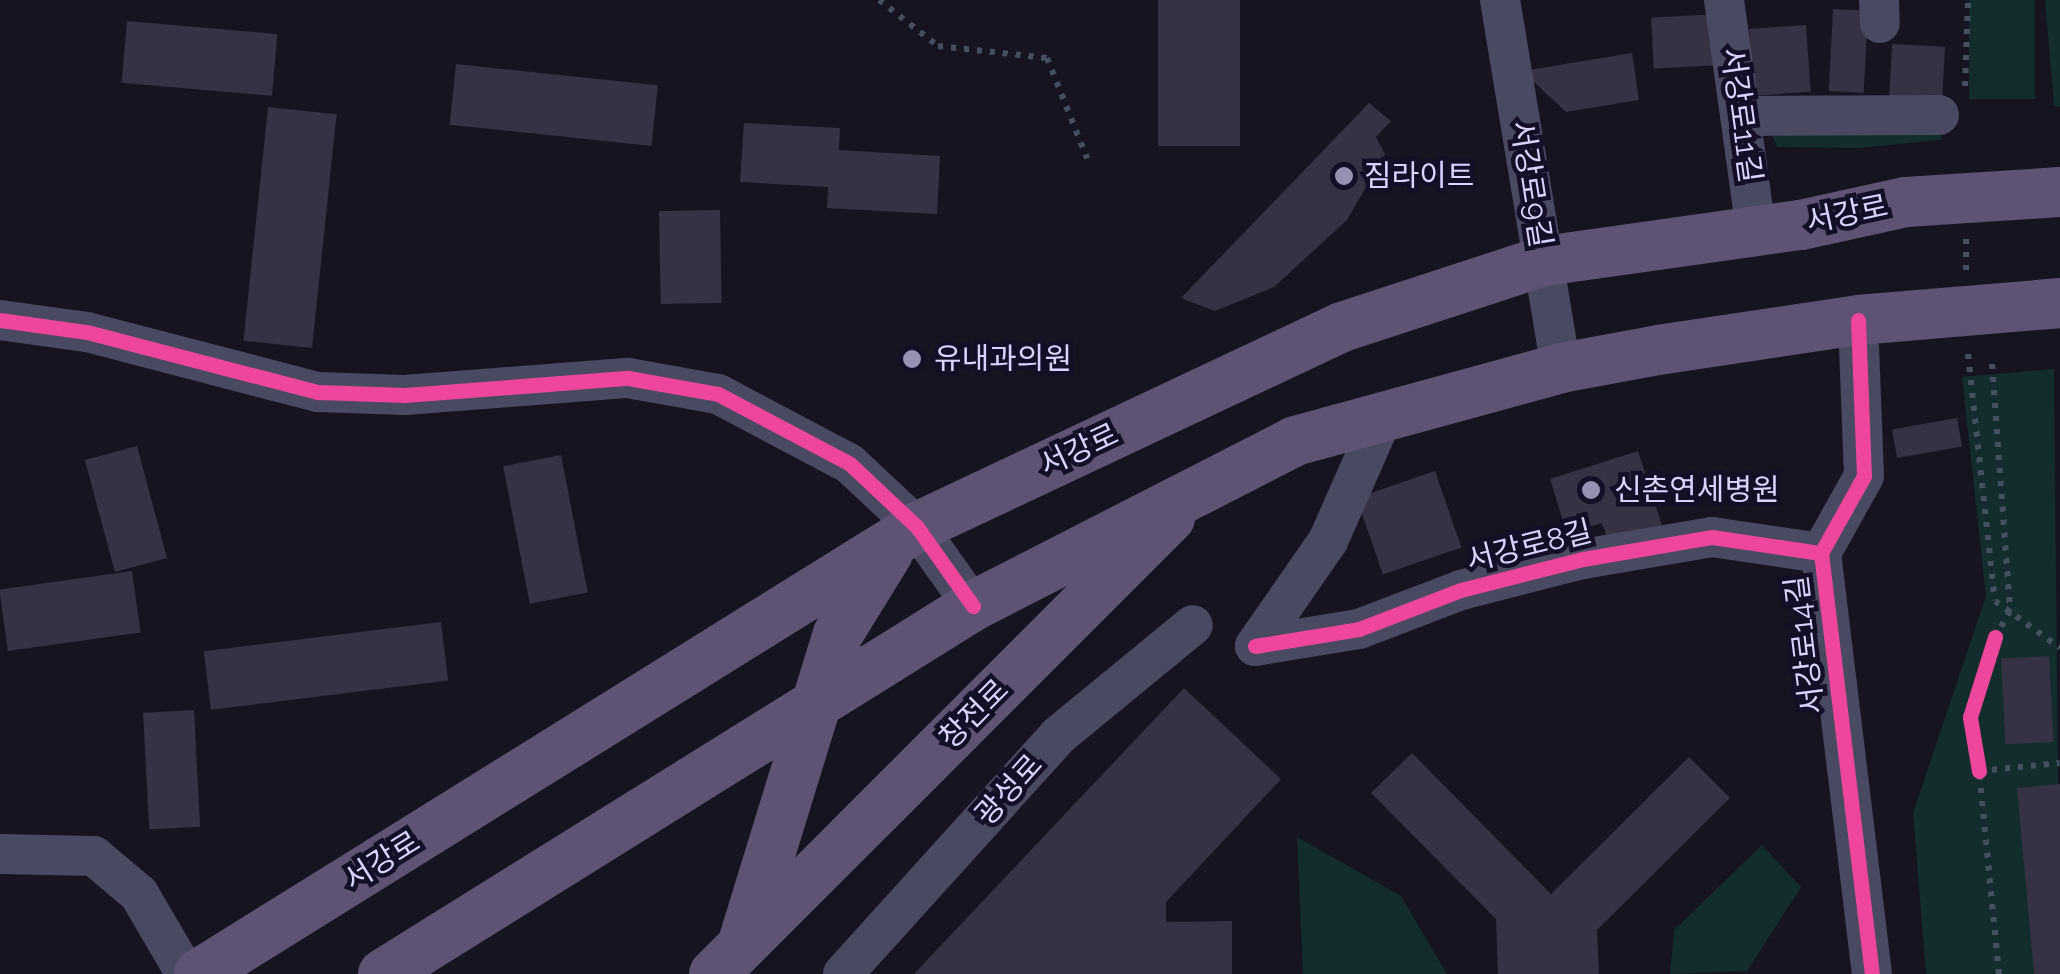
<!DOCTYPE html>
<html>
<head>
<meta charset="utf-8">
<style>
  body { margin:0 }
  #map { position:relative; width:2060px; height:974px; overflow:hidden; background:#161421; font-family:Raleway,"Noto Sans KR",sans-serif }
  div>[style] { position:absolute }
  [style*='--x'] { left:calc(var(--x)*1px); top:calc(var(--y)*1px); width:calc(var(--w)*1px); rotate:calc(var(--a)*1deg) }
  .green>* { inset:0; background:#132c2d; transform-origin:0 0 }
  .building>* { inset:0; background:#343243; transform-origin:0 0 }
  .path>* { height:6px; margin-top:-3px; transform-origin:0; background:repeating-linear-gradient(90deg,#44505f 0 5px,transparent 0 13px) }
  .minor>* { height:40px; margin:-20px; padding:0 20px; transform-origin:20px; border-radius:20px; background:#4a4962 }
  .major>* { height:50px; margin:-25px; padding:0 25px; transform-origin:25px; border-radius:25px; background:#5e5373 }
  .cycleway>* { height:15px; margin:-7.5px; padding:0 7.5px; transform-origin:7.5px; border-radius:7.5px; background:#ed469a }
  .dots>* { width:28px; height:28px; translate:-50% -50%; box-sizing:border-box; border:5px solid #130f26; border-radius:50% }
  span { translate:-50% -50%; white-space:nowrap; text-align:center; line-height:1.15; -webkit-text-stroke:9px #130f26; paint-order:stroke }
  .street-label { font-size:30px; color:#d9d4ff }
  .poi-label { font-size:30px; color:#d9d4ff }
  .left { translate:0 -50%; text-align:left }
</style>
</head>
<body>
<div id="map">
  <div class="green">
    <div style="left:1969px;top:0;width:66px;height:99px"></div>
    <div style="clip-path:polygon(2045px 0,2060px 0,2060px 107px,2054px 106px)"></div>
    <div style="clip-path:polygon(1942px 123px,1941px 140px,1857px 148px,1777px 147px,1768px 125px)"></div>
    <div style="clip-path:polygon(2054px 369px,2060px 974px,1926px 974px,1913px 813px,1986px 596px,1962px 377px)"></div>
    <div style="clip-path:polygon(1297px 837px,1401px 896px,1447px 974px,1303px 974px)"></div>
    <div style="clip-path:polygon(1762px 845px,1801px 887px,1747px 971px,1670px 974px,1674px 930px)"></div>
  </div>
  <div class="building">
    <div style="left:1158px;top:0;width:82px;height:146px"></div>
    <div style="left:1833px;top:9px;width:35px;height:82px;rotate:3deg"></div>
    <div style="left:1720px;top:14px;width:51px;height:69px;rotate:87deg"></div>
    <div style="left:127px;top:21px;width:151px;height:62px;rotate:5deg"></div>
    <div style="left:1806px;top:25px;width:67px;height:57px;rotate:86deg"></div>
    <div style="left:1892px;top:44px;width:53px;height:54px;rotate:3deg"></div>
    <div style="clip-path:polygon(1632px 53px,1639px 100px,1566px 112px,1522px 71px)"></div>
    <div style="left:456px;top:64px;width:203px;height:61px;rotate:6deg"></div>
    <div style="clip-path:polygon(1369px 103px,1391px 121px,1376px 137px,1385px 154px,1347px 220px,1274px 287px,1215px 311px,1181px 298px)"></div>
    <div style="left:268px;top:107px;width:69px;height:235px;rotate:6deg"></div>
    <div style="clip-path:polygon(744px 123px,840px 128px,839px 150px,940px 156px,937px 214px,827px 208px,828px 187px,740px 182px)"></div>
    <div style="left:720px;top:210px;width:93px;height:61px;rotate:89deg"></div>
    <div style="left:1957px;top:418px;width:29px;height:66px;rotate:80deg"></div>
    <div style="left:137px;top:446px;width:116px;height:54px;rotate:75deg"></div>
    <div style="clip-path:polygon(1638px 451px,1663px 529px,1610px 546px,1602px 523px,1567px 534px,1550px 479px)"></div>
    <div style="left:561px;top:455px;width:140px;height:59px;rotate:79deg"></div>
    <div style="left:1435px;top:471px;width:81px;height:83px;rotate:71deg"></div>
    <div style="left:132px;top:571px;width:62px;height:134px;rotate:82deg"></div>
    <div style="left:441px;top:622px;width:59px;height:239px;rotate:83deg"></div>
    <div style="left:2049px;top:656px;width:86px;height:48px;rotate:87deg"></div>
    <div style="clip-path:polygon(1184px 688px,1281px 779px,1166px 902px,1166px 922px,1232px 921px,1232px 974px,914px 974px)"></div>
    <div style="left:194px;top:710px;width:117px;height:51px;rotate:87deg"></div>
    <div style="clip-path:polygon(1412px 753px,1551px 894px,1689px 757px,1730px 798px,1597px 930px,1599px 974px,1498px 974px,1496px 919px,1371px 793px)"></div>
    <div style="clip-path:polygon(2060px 784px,2060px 974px,2034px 974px,2017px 788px)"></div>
  </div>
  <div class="path">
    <div style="--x:879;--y:0;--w:75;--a:37.9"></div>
    <div style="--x:938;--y:46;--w:110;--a:6.3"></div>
    <div style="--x:1047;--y:58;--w:108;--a:68.2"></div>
    <div style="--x:1965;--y:86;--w:86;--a:-88"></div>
    <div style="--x:1966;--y:239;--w:32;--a:90"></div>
    <div style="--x:1968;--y:354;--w:248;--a:83.8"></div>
    <div style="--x:1995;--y:601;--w:80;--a:35.9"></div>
    <div style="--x:1992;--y:364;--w:248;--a:85.8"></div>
    <div style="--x:2010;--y:611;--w:30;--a:120"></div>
    <div style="--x:1999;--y:974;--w:204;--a:-95.6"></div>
    <div style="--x:1979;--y:771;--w:81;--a:-5.6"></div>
  </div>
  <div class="minor">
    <div style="--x:1500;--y:0;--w:373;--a:80.6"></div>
    <div style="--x:1724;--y:0;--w:233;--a:82.1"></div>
    <div style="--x:1879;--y:0;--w:23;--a:88"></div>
    <div style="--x:1744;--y:116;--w:195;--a:-0.3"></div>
    <div style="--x:0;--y:320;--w:88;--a:7.9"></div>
    <div style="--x:87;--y:332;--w:239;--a:14.6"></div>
    <div style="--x:318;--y:392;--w:87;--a:2"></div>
    <div style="--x:405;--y:395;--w:224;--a:-4.4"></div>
    <div style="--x:628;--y:378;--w:91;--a:10.1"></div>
    <div style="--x:718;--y:394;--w:149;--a:27.9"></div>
    <div style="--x:850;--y:464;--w:92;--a:43.2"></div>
    <div style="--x:917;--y:527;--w:97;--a:54.7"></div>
    <div style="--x:1858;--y:320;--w:156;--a:87.8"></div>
    <div style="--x:1864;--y:476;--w:88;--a:119.2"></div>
    <div style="--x:1821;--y:553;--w:424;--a:83.1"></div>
    <div style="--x:1255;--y:646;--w:105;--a:-9.3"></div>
    <div style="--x:1359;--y:629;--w:109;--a:-20.9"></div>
    <div style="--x:1461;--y:590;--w:126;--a:-14.3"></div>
    <div style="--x:1583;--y:559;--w:131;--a:-9.7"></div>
    <div style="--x:1712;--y:537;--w:110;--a:8.4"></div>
    <div style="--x:1255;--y:646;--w:128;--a:-55.2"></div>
    <div style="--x:1328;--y:541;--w:139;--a:-66.2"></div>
    <div style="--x:0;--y:854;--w:94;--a:1.2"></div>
    <div style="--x:94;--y:856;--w:59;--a:40.2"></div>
    <div style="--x:139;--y:894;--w:93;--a:59.6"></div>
    <div style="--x:843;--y:974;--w:322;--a:-47.9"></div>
    <div style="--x:1059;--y:735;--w:173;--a:-39.4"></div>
  </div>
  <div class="major">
    <div style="--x:744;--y:939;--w:319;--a:-72.9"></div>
    <div style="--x:838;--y:634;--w:95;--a:-58.3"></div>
    <div style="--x:199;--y:974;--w:846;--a:-31.9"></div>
    <div style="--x:917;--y:527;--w:470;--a:-25.2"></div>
    <div style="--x:1342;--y:327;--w:213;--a:-18.1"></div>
    <div style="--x:1544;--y:261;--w:260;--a:-8"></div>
    <div style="--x:1801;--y:225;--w:107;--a:-12.4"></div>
    <div style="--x:1906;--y:202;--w:154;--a:-3.7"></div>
    <div style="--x:383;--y:974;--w:695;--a:-31.95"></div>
    <div style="--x:973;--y:606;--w:362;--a:-27.1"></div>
    <div style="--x:1295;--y:441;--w:276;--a:-15.3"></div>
    <div style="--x:1561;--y:368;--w:99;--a:-10.5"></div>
    <div style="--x:1658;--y:350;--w:202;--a:-8.5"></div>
    <div style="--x:1858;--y:320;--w:203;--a:-4.8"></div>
    <div style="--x:714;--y:974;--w:645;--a:-45"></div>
  </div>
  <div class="cycleway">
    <div style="--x:0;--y:320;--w:88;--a:7.9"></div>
    <div style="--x:87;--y:332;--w:239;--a:14.6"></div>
    <div style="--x:318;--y:392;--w:87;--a:2"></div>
    <div style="--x:405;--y:395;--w:224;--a:-4.4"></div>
    <div style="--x:628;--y:378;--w:91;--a:10.1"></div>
    <div style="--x:718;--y:394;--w:149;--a:27.9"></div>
    <div style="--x:850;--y:464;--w:92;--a:43.2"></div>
    <div style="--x:917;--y:527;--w:97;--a:54.7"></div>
    <div style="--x:1858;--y:320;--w:156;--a:87.8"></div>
    <div style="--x:1864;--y:476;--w:88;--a:119.2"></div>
    <div style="--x:1821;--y:553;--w:424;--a:83.1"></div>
    <div style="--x:1255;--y:646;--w:105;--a:-9.3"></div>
    <div style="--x:1359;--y:629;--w:109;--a:-20.9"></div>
    <div style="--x:1461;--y:590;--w:126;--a:-14.3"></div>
    <div style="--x:1583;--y:559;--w:131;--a:-9.7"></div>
    <div style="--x:1712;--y:537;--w:110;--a:8.4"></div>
    <div style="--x:1979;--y:771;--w:55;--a:-99.5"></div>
    <div style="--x:1970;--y:717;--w:84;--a:-72.6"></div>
  </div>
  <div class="dots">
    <div style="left:1344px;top:176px;background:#9591b1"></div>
    <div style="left:912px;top:359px;background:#9591b1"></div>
    <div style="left:1591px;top:490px;background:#9591b1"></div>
  </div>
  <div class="street-label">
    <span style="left:1741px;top:115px;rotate:82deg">서강로11길</span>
    <span style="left:1531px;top:184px;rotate:81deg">서강로9길</span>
    <span style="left:1847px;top:214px;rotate:-12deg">서강로</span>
    <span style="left:1079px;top:450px;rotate:-25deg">서강로</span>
    <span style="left:1529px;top:546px;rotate:-14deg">서강로8길</span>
    <span style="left:1805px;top:645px;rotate:-97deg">서강로14길</span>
    <span style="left:974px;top:714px;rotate:-45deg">창전로</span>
    <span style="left:1009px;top:790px;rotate:-48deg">광성로</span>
    <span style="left:382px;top:861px;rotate:-32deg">서강로</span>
  </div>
  <div class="poi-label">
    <span class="left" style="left:1364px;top:176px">짐라이트</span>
    <span class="left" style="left:934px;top:359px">유내과의원</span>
    <span class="left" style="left:1614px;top:490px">신촌연세병원</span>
  </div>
</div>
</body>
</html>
